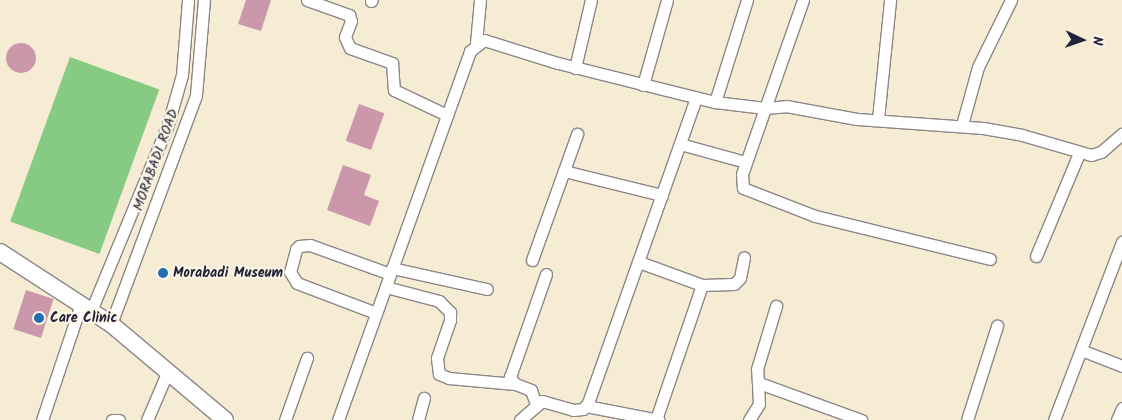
<!DOCTYPE html>
<html>
<head>
<meta charset="utf-8">
<style>
  body { margin:0 }
  #map { position:relative; width:1122px; height:420px; overflow:hidden; background:#f6ebd3; font-family:Kalam,sans-serif }
  div>[style] { position:absolute }
  [style*='--x'] { left:calc(var(--x)*1px); top:calc(var(--y)*1px); width:calc(var(--w)*1px); rotate:calc(var(--a)*1deg) }
  .green>* { inset:0; background:#87ca83; transform-origin:0 0 }
  .building>* { inset:0; background:#cb98ab; transform-origin:0 0 }
  .round { border-radius:50% }
  .roads { filter:drop-shadow(1px 0 #8c8687) drop-shadow(-1px 0 #8c8687) drop-shadow(0 1px #8c8687) drop-shadow(0 -1px #8c8687) }
  .street>* { height:11px; margin:-5.5px; padding:0 5.5px; transform-origin:5.5px; border-radius:5.5px; background:#fff }
  .secondary>* { height:16px; margin:-8px; padding:0 8px; transform-origin:8px; border-radius:8px; background:#fff }
  .dots>* { width:14px; height:14px; translate:-50% -50%; box-sizing:border-box; border:2px solid #fcf5e5; border-radius:50% }
  span { translate:-50% -50%; white-space:nowrap; text-align:center; line-height:1.15; -webkit-text-stroke:4.5px #fcf5e5; paint-order:stroke }
  .street-label { font-size:14px; color:#22223b }
  .poi-label { font-size:14px; color:#22223b; font-weight:700 }
  .left { translate:0 -50%; text-align:left }
  .north { position:absolute; left:1057px; top:15px; width:50px; height:50px; -webkit-text-stroke:4px #fcf5e5; paint-order:stroke; rotate:93deg; font-size:14px; font-weight:700; line-height:20px; text-align:center; color:#22223b }
  .north::after { content:''; display:block; margin:auto; width:18px; height:22px; background:#22223b; clip-path:polygon(50% 0,100% 100%,50% 72%,0 100%) }
</style>
</head>
<body>
<div id="map">
  <div class="green">
    <div style="left:70px;top:57px;width:95px;height:175px;rotate:20deg"></div>
  </div>
  <div class="building">
    <div style="clip-path:polygon(246px 0,271px 0,261px 31px,238px 24px)"></div>
    <div class="round" style="left:6px;top:43px;width:30px;height:30px"></div>
    <div style="left:359px;top:104px;width:27px;height:39px;rotate:20deg"></div>
    <div style="clip-path:polygon(343px 165px,371px 175px,364px 195px,379px 201px,370px 226px,327px 210px)"></div>
    <div style="left:26px;top:290px;width:29px;height:41px;rotate:18deg"></div>
  </div>
  <div class="roads">
    <div class="street">
      <div style="--x:307;--y:0;--w:45;--a:19.7"></div>
      <div style="--x:349;--y:15;--w:6;--a:72"></div>
      <div style="--x:351;--y:21;--w:17;--a:111"></div>
      <div style="--x:345;--y:37;--w:12;--a:66"></div>
      <div style="--x:350;--y:48;--w:45;--a:19.7"></div>
      <div style="--x:392;--y:63;--w:27;--a:86"></div>
      <div style="--x:394;--y:90;--w:59;--a:25.3"></div>
      <div style="--x:803;--y:0;--w:184;--a:109.3"></div>
      <div style="--x:742;--y:174;--w:14;--a:86"></div>
      <div style="--x:743;--y:188;--w:77;--a:21.3"></div>
      <div style="--x:815;--y:216;--w:180;--a:13.8"></div>
      <div style="--x:371;--y:1;--w:1;--a:-45"></div>
      <div style="--x:476;--y:43;--w:43;--a:-84.7"></div>
      <div style="--x:575;--y:68;--w:70;--a:-76.8"></div>
      <div style="--x:643;--y:85;--w:88;--a:-74.2"></div>
      <div style="--x:715;--y:102;--w:107;--a:-72.6"></div>
      <div style="--x:878;--y:119;--w:120;--a:-84.2"></div>
      <div style="--x:962;--y:125;--w:60;--a:-74.6"></div>
      <div style="--x:978;--y:67;--w:75;--a:-63.8"></div>
      <div style="--x:680;--y:144;--w:68;--a:15.3"></div>
      <div style="--x:564;--y:171;--w:101;--a:13.8"></div>
      <div style="--x:1036;--y:256;--w:112;--a:-67.3"></div>
      <div style="--x:532;--y:260;--w:134;--a:-70.3"></div>
      <div style="--x:639;--y:262;--w:67;--a:20.1"></div>
      <div style="--x:702;--y:285;--w:142;--a:108.9"></div>
      <div style="--x:392;--y:268;--w:97;--a:12.5"></div>
      <div style="--x:702;--y:285;--w:32;--a:-2"></div>
      <div style="--x:734;--y:284;--w:8;--a:-45"></div>
      <div style="--x:740;--y:278;--w:21;--a:-79"></div>
      <div style="--x:386;--y:287;--w:55;--a:14.8"></div>
      <div style="--x:439;--y:301;--w:16;--a:45"></div>
      <div style="--x:450;--y:312;--w:8;--a:90"></div>
      <div style="--x:450;--y:320;--w:40;--a:108.9"></div>
      <div style="--x:437;--y:358;--w:16;--a:83"></div>
      <div style="--x:439;--y:374;--w:11;--a:22"></div>
      <div style="--x:449;--y:378;--w:66;--a:5.2"></div>
      <div style="--x:91;--y:311;--w:202;--a:-67.6"></div>
      <div style="--x:168;--y:124;--w:51;--a:-74.1"></div>
      <div style="--x:182;--y:75;--w:75;--a:-85.4"></div>
      <div style="--x:376;--y:313;--w:85;--a:-159.2"></div>
      <div style="--x:297;--y:283;--w:13;--a:-122"></div>
      <div style="--x:290;--y:272;--w:24;--a:-75"></div>
      <div style="--x:296;--y:249;--w:4;--a:-45"></div>
      <div style="--x:299;--y:246;--w:11;--a:-5"></div>
      <div style="--x:310;--y:245;--w:85;--a:19.9"></div>
      <div style="--x:111;--y:324;--w:244;--a:-69.6"></div>
      <div style="--x:196;--y:95;--w:95;--a:-85.2"></div>
      <div style="--x:1081;--y:350;--w:44;--a:21.3"></div>
      <div style="--x:759;--y:383;--w:109;--a:19.9"></div>
      <div style="--x:536;--y:404;--w:15;--a:-110"></div>
      <div style="--x:531;--y:390;--w:17;--a:-159"></div>
      <div style="--x:515;--y:384;--w:9;--a:-126"></div>
      <div style="--x:510;--y:377;--w:109;--a:-70.7"></div>
      <div style="--x:586;--y:406;--w:74;--a:10.9"></div>
      <div style="--x:42;--y:420;--w:122;--a:-71.4"></div>
      <div style="--x:112;--y:420;--w:7;--a:0"></div>
      <div style="--x:147;--y:420;--w:51;--a:-66.9"></div>
      <div style="--x:285;--y:420;--w:66;--a:-70.5"></div>
      <div style="--x:338;--y:420;--w:392;--a:-70.3"></div>
      <div style="--x:470;--y:51;--w:18;--a:-38"></div>
      <div style="--x:484;--y:40;--w:77;--a:17.3"></div>
      <div style="--x:558;--y:63;--w:162;--a:14"></div>
      <div style="--x:715;--y:102;--w:50;--a:6.8"></div>
      <div style="--x:765;--y:108;--w:21;--a:-5"></div>
      <div style="--x:786;--y:106;--w:72;--a:10.4"></div>
      <div style="--x:857;--y:119;--w:126;--a:4.1"></div>
      <div style="--x:983;--y:128;--w:40;--a:10"></div>
      <div style="--x:1022;--y:135;--w:72;--a:16.2"></div>
      <div style="--x:1091;--y:155;--w:10;--a:-17"></div>
      <div style="--x:1101;--y:152;--w:28;--a:-41"></div>
      <div style="--x:418;--y:420;--w:23;--a:-75"></div>
      <div style="--x:520;--y:420;--w:29;--a:-41"></div>
      <div style="--x:542;--y:401;--w:32;--a:16"></div>
      <div style="--x:573;--y:410;--w:10;--a:-6"></div>
      <div style="--x:583;--y:409;--w:8;--a:-50"></div>
      <div style="--x:588;--y:403;--w:324;--a:-70.5"></div>
      <div style="--x:749;--y:420;--w:19;--a:-58"></div>
      <div style="--x:759;--y:404;--w:35;--a:-93"></div>
      <div style="--x:757;--y:369;--w:66;--a:-73.2"></div>
      <div style="--x:967;--y:420;--w:99;--a:-72.3"></div>
      <div style="--x:1054;--y:420;--w:191;--a:-69.1"></div>
      <div style="--x:1117;--y:420;--w:13;--a:-67"></div>
    </div>
    <div class="secondary">
      <div style="--x:0;--y:252;--w:132;--a:33"></div>
      <div style="--x:111;--y:324;--w:149;--a:40.1"></div>
    </div>
  </div>
  <div class="dots">
    <div style="left:163px;top:273px;background:#1f6fb2"></div>
    <div style="left:39px;top:318px;background:#1f6fb2"></div>
  </div>
  <div class="street-label">
    <span style="left:156px;top:160px;rotate:-70deg">MORABADI ROAD</span>
  </div>
  <div class="poi-label">
    <span class="left" style="left:173px;top:273px">Morabadi Museum</span>
    <span class="left" style="left:50px;top:318px">Care Clinic</span>
  </div>
  <div class="north">N</div>
</div>
</body>
</html>
